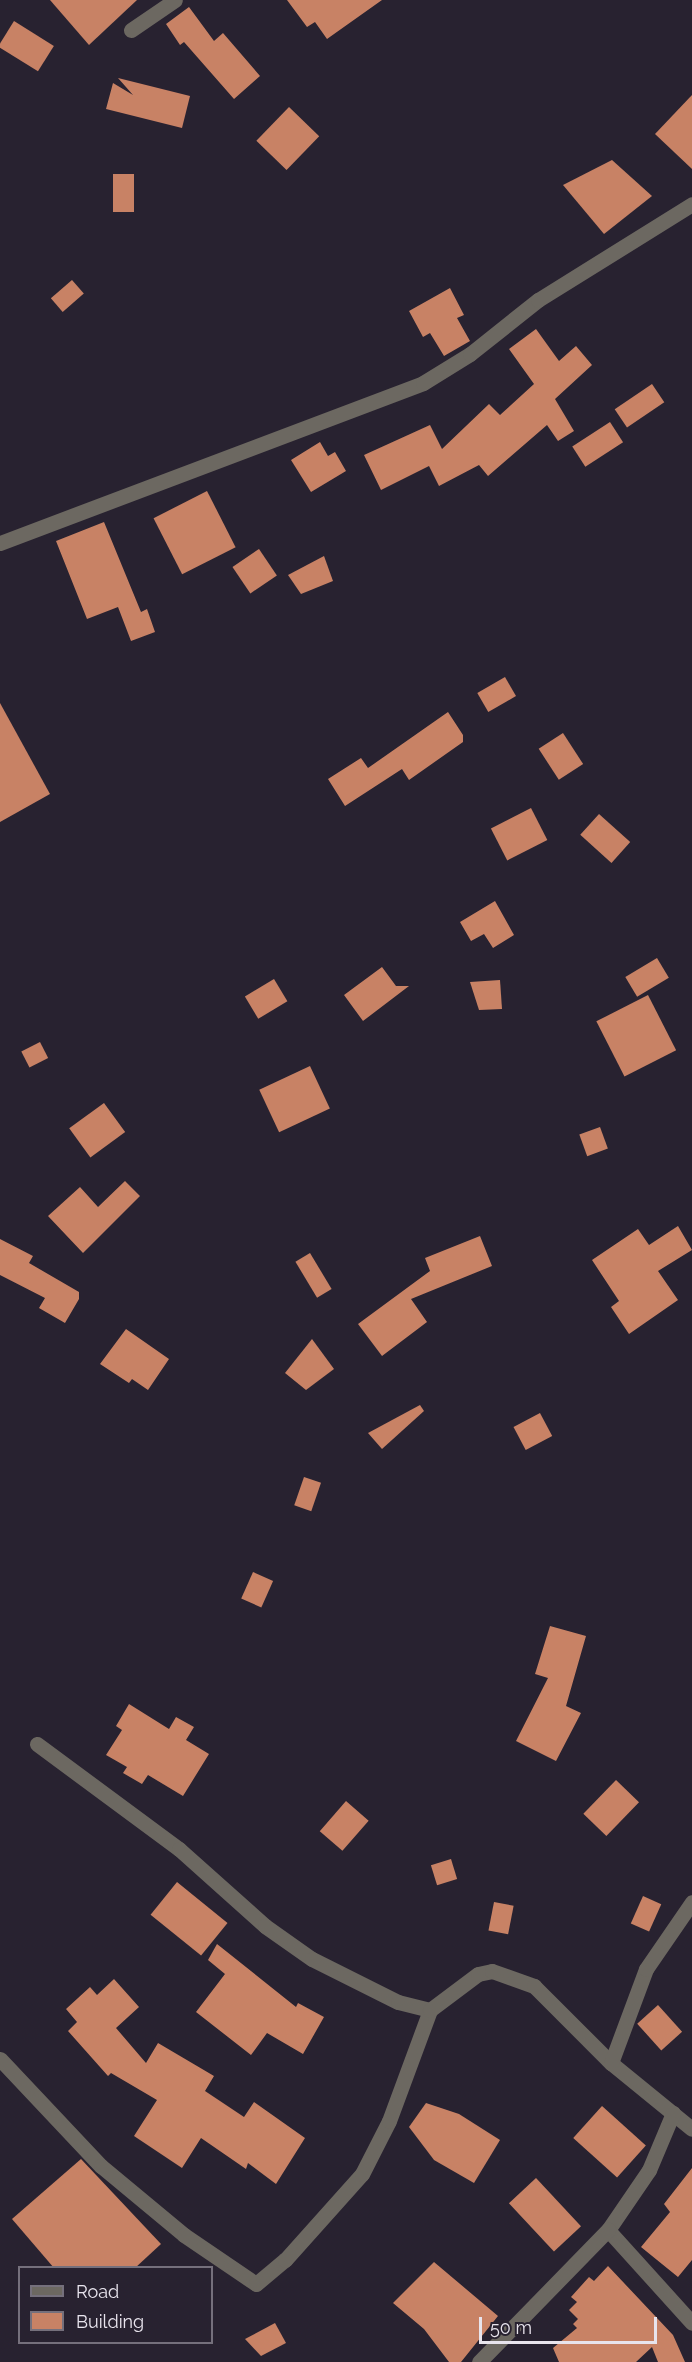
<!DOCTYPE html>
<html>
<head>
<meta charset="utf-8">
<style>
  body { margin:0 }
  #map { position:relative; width:692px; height:2362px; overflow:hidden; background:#282230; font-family:Raleway,sans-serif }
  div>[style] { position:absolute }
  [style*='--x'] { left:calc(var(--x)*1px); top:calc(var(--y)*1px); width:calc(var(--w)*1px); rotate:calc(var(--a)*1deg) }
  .building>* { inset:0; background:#c88265; transform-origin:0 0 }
  .minor>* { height:15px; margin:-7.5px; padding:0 7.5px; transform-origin:7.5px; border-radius:7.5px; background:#6c6861 }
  span { translate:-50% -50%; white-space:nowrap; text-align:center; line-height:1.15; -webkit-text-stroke:6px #282230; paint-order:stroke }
  .legend { position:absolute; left:18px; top:2266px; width:195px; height:78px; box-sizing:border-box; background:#282230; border:2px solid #75707c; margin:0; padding:8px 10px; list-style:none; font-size:18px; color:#e8e4ed }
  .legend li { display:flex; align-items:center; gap:12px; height:30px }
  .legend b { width:30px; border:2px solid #75707c }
  .scale { position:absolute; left:479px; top:2317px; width:178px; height:27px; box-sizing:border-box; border:3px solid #e8e4ed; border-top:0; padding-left:8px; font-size:18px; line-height:21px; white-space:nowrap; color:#e8e4ed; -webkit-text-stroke:4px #282230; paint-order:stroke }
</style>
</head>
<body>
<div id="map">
  <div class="building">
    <div style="clip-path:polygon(50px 0,137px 0,89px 45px)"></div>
    <div style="clip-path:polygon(287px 0,382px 0,327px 39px,315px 22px,307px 27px)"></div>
    <div style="clip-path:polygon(189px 7px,214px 41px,223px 33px,260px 76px,234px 99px,184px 42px,180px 45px,166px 24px)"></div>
    <div style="left:14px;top:21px;width:47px;height:30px;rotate:32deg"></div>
    <div style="clip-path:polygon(118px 78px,190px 96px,182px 128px,106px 109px,113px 83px,133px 95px)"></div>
    <div style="clip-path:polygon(692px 95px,692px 169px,655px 134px)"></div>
    <div style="left:289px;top:107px;width:42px;height:47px;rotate:44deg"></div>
    <div style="clip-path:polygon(612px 160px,652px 196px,604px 234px,563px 185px)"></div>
    <div style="left:134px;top:174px;width:38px;height:21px;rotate:90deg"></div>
    <div style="left:72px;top:280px;width:18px;height:28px;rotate:49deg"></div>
    <div style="clip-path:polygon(450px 288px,464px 315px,457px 318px,470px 341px,444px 356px,430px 333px,423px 337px,409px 311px)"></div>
    <div style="clip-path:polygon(536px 329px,559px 361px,576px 346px,592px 365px,555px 399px,574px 431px,558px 441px,547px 425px,488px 476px,479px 465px,439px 486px,429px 466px,381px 490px,364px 455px,430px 425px,442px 449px,489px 404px,500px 415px,534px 384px,509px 349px)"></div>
    <div style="left:652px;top:384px;width:22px;height:45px;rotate:56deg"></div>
    <div style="left:610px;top:422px;width:24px;height:45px;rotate:57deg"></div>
    <div style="clip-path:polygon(320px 442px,328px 456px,335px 452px,346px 471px,311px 492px,291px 460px)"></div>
    <div style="left:207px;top:491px;width:63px;height:60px;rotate:63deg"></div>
    <div style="clip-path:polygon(104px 522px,141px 612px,147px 609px,155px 632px,131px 641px,118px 607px,87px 619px,56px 541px)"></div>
    <div style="left:259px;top:549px;width:32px;height:32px;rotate:56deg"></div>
    <div style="clip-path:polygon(324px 556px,333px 581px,301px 594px,288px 575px)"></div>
    <div style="left:505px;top:677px;width:22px;height:32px;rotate:60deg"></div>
    <div style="clip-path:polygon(0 703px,50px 794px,0 822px)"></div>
    <div style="clip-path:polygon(448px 712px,463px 735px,463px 742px,409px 780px,402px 769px,345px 806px,328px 779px,361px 758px,368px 768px)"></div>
    <div style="left:563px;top:733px;width:37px;height:29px;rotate:57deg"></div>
    <div style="left:531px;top:808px;width:36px;height:45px;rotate:63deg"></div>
    <div style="left:599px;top:814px;width:42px;height:28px;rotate:42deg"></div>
    <div style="clip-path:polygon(495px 901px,514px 935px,493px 948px,484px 934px,471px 941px,460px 922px)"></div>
    <div style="left:657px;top:958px;width:23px;height:37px;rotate:59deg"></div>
    <div style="clip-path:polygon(382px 967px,396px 986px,409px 986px,363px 1021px,344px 995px)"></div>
    <div style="left:274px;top:979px;width:26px;height:34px;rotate:59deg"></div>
    <div style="clip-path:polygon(500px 980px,502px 1009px,479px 1010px,470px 982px)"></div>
    <div style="left:648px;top:995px;width:62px;height:58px;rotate:63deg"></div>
    <div style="left:40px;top:1042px;width:18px;height:21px;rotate:63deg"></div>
    <div style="left:310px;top:1066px;width:47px;height:56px;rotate:65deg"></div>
    <div style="left:104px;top:1103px;width:36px;height:43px;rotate:54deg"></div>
    <div style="left:600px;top:1127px;width:23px;height:22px;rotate:70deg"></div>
    <div style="clip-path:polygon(125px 1181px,140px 1196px,83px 1253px,48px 1216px,80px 1187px,98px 1207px)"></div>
    <div style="clip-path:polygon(678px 1226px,692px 1250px,658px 1271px,678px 1300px,629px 1334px,611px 1307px,619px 1301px,592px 1260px,638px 1229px,649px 1245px)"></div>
    <div style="clip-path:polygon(480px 1236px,492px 1266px,411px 1299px,427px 1322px,382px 1356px,358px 1324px,430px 1271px,425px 1258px)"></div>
    <div style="clip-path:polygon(0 1239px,33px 1256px,29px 1263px,79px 1292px,79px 1299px,65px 1323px,39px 1308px,45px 1298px,0 1275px)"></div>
    <div style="left:310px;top:1253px;width:42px;height:17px;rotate:59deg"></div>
    <div style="clip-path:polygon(126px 1329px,169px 1359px,148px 1390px,132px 1379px,129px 1383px,100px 1364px)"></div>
    <div style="clip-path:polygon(312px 1339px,334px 1369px,306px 1390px,285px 1373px)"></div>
    <div style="clip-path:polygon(420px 1405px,424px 1411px,382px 1449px,368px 1433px)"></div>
    <div style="left:540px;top:1413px;width:26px;height:30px;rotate:62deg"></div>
    <div style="left:304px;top:1477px;width:18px;height:30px;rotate:19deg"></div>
    <div style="left:253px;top:1572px;width:22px;height:29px;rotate:24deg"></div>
    <div style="clip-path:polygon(550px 1626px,586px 1636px,566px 1706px,581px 1713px,556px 1761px,516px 1741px,548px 1678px,535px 1674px)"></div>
    <div style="clip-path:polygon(129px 1704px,169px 1729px,176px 1717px,194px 1727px,186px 1740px,209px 1754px,183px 1796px,148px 1775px,142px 1784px,123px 1773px,127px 1767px,106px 1755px,122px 1730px,116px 1726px)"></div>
    <div style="left:616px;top:1780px;width:32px;height:47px;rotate:44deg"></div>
    <div style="left:346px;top:1801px;width:30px;height:40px;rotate:41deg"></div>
    <div style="left:451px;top:1859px;width:21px;height:21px;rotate:73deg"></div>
    <div style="left:177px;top:1882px;width:65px;height:42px;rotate:39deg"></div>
    <div style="left:643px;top:1896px;width:20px;height:30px;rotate:24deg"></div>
    <div style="left:494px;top:1902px;width:20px;height:29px;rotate:11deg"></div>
    <div style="clip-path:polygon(217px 1944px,296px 2007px,298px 2003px,324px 2017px,303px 2054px,267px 2033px,251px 2055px,196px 2012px,225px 1974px,208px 1960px)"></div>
    <div style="clip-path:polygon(114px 1979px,139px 2007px,116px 2028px,146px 2063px,158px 2043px,214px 2076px,205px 2091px,244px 2117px,254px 2102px,305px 2138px,276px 2184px,248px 2163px,246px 2169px,201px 2138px,182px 2168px,134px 2136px,157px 2100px,111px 2073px,108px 2076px,68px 2031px,77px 2022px,66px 2009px,90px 1987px,97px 1995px)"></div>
    <div style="left:658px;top:2005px;width:36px;height:28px;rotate:48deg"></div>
    <div style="clip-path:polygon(426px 2103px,459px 2114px,500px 2140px,474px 2183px,434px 2160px,409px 2127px)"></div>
    <div style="left:602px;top:2106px;width:59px;height:43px;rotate:42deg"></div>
    <div style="clip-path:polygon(81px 2159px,161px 2244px,135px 2268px,54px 2268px,12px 2219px)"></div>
    <div style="clip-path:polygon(692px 2168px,692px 2260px,678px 2277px,641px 2247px,670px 2212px,664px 2204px)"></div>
    <div style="left:536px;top:2178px;width:66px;height:37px;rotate:47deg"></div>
    <div style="clip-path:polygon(434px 2262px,498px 2316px,461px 2362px,449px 2362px,424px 2329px,393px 2303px)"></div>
    <div style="clip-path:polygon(608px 2266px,673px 2335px,685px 2362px,658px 2362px,652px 2347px,636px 2362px,559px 2362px,553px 2348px,577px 2328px,573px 2324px,578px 2319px,569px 2310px,577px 2302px,571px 2297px,589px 2277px,594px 2281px)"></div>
    <div style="clip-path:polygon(275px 2323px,286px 2343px,261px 2356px,245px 2339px)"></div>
  </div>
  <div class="minor">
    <div style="--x:131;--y:30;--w:53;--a:-34.3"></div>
    <div style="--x:0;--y:543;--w:452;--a:-20.7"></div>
    <div style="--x:423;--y:383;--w:55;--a:-31.7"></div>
    <div style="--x:470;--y:354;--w:87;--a:-38.5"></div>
    <div style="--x:538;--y:300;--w:181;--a:-31.9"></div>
    <div style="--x:37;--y:1744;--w:177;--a:36.5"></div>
    <div style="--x:179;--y:1849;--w:115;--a:41.8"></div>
    <div style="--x:265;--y:1926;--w:57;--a:35.1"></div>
    <div style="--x:312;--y:1959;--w:96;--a:26.6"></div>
    <div style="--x:398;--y:2002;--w:33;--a:14"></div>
    <div style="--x:0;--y:2059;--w:147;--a:46.7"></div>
    <div style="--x:101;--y:2166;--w:108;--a:39.7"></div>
    <div style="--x:184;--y:2235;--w:87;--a:34.2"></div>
    <div style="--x:256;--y:2284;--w:38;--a:-40"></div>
    <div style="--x:285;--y:2260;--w:115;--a:-48.2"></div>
    <div style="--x:362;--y:2174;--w:59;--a:-63"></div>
    <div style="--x:389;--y:2121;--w:118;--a:-69.7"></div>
    <div style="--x:430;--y:2010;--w:60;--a:-36.9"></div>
    <div style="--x:478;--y:1974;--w:14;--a:-12"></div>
    <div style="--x:492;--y:1971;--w:45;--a:19.7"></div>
    <div style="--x:534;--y:1986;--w:109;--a:45"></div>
    <div style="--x:611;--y:2063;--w:104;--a:39.2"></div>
    <div style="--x:611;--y:2063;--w:100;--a:-69.6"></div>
    <div style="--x:646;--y:1969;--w:81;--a:-55.5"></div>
    <div style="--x:673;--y:2113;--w:62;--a:112.8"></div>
    <div style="--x:649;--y:2170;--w:73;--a:124.3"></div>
    <div style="--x:608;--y:2230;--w:125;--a:47.9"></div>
    <div style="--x:479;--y:2362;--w:185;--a:-45.7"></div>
  </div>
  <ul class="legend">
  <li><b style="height:8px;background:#6c6861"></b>Road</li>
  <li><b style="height:16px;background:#c88265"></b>Building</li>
  </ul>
  <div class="scale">50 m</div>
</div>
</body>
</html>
